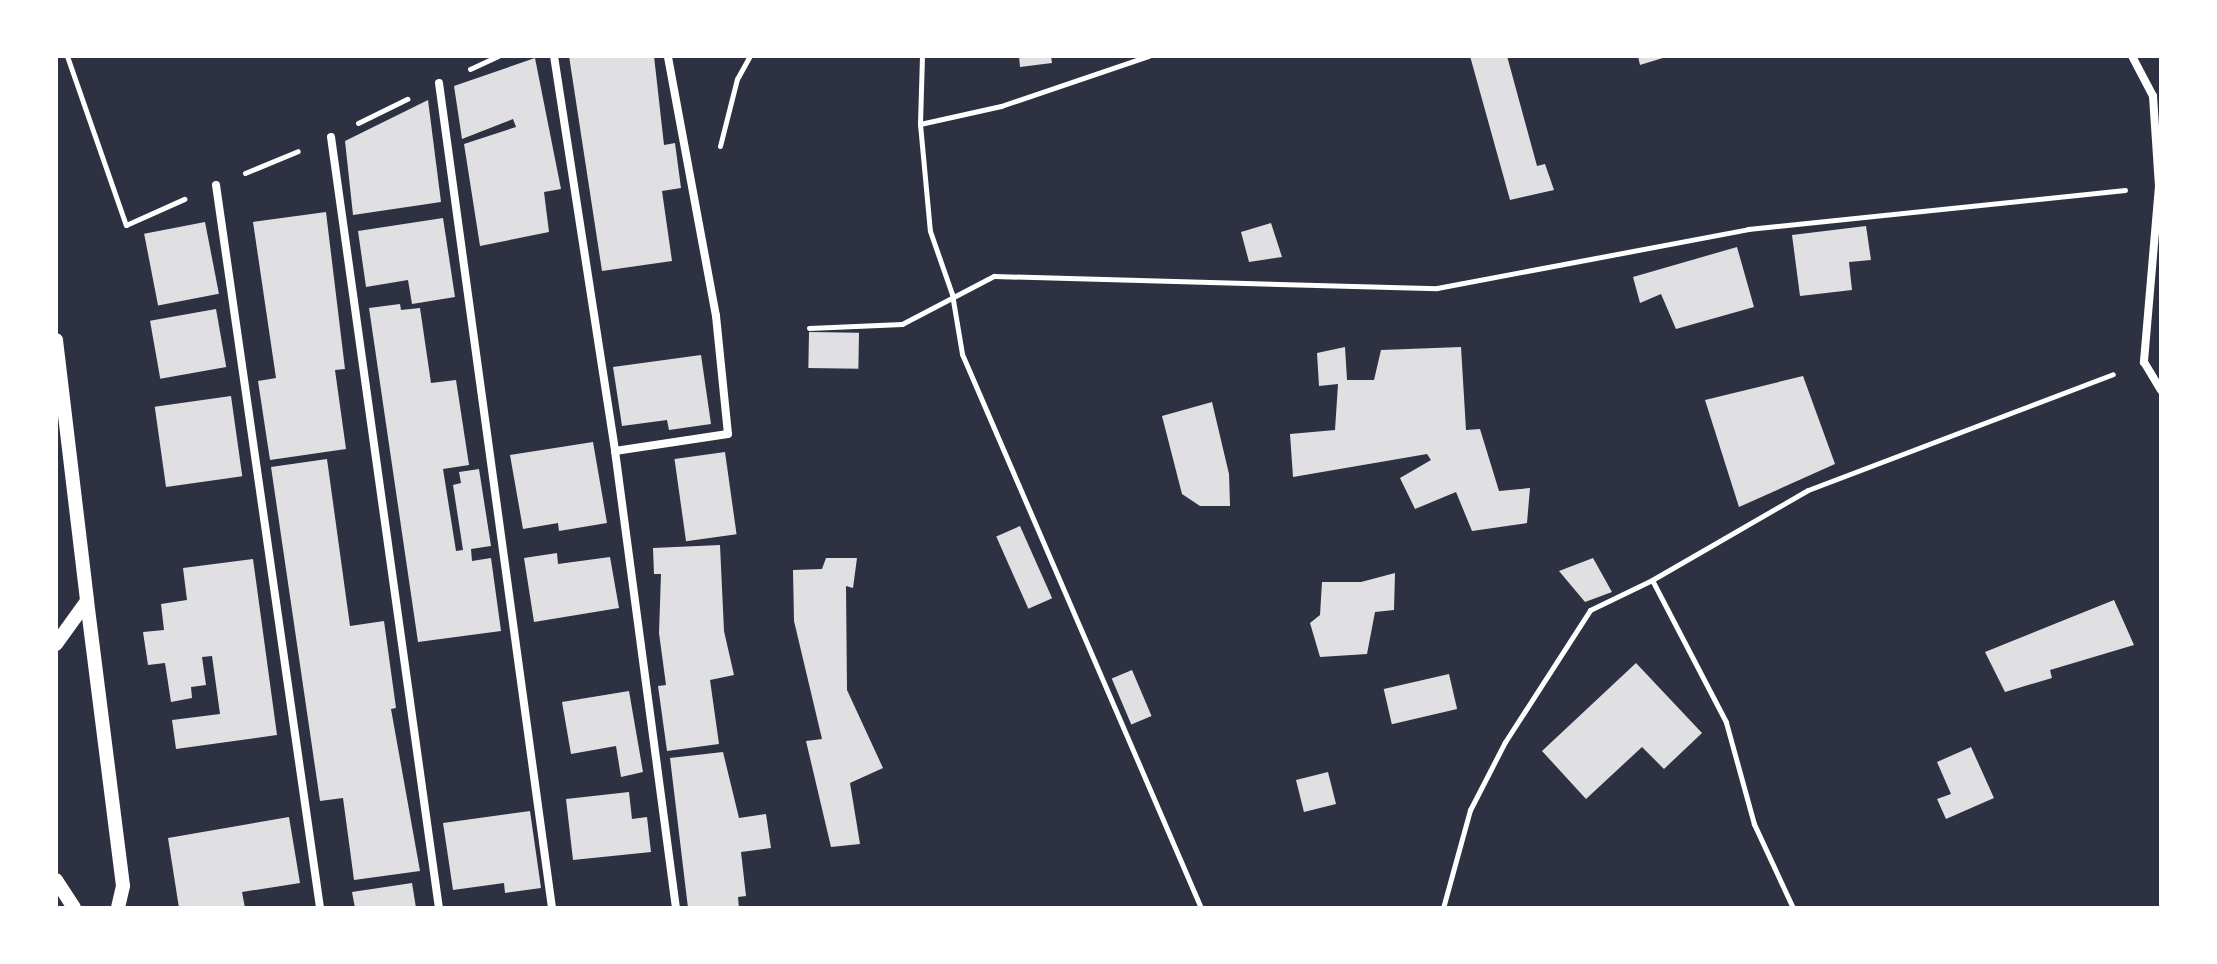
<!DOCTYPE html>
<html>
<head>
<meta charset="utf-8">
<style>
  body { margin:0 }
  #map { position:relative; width:2217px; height:964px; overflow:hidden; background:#2d3142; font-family:Cabin,sans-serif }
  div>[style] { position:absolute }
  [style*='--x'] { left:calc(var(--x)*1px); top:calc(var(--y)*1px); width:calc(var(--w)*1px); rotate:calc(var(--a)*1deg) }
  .building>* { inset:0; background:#e0e0e3; transform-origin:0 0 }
  .path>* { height:5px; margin:-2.5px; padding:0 2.5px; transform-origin:2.5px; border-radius:2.5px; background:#fff }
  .minor>* { height:8px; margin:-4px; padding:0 4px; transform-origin:4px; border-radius:4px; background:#fff }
  .tertiary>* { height:14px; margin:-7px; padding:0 7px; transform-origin:7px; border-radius:7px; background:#fff }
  span { translate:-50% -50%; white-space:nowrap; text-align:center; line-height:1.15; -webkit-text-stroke:7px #fff; paint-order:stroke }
  .frame { position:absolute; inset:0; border:58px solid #fff; pointer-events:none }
</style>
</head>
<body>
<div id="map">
  <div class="building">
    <div style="clip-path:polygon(569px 56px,654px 56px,664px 145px,675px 143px,681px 188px,662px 191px,672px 261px,602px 271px)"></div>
    <div style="clip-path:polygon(1019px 56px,1051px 56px,1052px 63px,1020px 67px)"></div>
    <div style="clip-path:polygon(1470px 56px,1507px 56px,1537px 166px,1545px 164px,1554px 190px,1510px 200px)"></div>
    <div style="clip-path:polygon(1638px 56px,1666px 56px,1666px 57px,1640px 65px)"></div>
    <div style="clip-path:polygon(535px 58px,561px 189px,544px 192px,549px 232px,480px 246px,464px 144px,516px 127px,513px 119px,462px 139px,454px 86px)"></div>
    <div style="clip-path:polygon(428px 100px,441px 202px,353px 215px,345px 141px)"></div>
    <div style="clip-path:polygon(326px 212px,345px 369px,335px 370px,346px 449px,270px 460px,258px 381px,276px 378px,253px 222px)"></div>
    <div style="clip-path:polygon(443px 218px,455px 297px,412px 304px,408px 280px,366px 287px,358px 231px)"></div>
    <div style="left:205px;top:222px;width:73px;height:62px;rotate:79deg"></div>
    <div style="clip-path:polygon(1271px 223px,1282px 257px,1249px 262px,1241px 232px)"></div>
    <div style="clip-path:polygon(1866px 226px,1871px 260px,1849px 262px,1852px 290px,1800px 296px,1792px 235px)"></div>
    <div style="clip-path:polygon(1737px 247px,1754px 307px,1676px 329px,1661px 294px,1640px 303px,1633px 277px)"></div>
    <div style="clip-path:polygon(400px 304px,401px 310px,420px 308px,431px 383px,456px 380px,469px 465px,443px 469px,456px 551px,463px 550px,453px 485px,461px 483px,459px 472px,479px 469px,491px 546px,471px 549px,472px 561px,491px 558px,501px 631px,418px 642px,369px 308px)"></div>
    <div style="left:216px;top:309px;width:59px;height:67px;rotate:80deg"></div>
    <div style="left:809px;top:332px;width:50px;height:36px;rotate:1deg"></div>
    <div style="clip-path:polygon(1345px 347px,1347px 380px,1374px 380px,1381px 350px,1461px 347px,1466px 430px,1480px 429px,1499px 491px,1530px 488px,1527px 523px,1472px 531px,1456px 492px,1415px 509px,1400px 478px,1431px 460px,1427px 454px,1293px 477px,1290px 434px,1335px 430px,1338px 384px,1319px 386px,1317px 353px)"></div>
    <div style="clip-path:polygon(701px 355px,711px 424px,669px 430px,667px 420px,622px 426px,613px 367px)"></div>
    <div style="clip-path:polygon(1803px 376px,1835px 464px,1739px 507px,1705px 400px)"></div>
    <div style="left:231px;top:396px;width:81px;height:77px;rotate:82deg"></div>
    <div style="clip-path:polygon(1212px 402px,1229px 474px,1230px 506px,1200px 506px,1182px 494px,1162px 416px)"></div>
    <div style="clip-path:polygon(593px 442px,607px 523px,559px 531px,558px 523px,523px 529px,510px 455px)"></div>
    <div style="left:725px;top:452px;width:83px;height:51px;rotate:82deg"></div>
    <div style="clip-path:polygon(327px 459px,350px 626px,384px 621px,396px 708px,391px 709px,420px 871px,354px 880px,343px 798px,320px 801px,271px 467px)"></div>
    <div style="left:1020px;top:526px;width:79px;height:26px;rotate:66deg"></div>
    <div style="clip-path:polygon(720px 545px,724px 631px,734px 675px,710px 680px,719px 744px,667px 751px,658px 686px,666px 685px,659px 633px,661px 574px,654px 574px,653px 548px)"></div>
    <div style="clip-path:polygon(557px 553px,558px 564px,610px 557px,619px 608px,534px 622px,524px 558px)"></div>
    <div style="clip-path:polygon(826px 558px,857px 558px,853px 588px,846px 586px,847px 690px,883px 768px,850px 783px,860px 844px,831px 847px,806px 741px,822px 739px,794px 621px,793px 570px,822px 569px)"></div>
    <div style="clip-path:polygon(1593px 558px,1612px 592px,1585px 602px,1559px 571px)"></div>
    <div style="clip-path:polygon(253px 559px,277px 735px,176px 749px,172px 720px,220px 714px,212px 656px,202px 657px,206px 685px,191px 687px,192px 698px,171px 702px,165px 663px,148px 665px,143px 632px,164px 630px,161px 604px,187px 600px,183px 568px)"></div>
    <div style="clip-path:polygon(1395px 573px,1394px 610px,1375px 612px,1367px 654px,1320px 657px,1310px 623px,1320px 615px,1322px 582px,1361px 582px)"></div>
    <div style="clip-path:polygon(2114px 600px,2134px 645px,2050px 670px,2052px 678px,2005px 692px,1985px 652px)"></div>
    <div style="clip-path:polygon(1636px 663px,1702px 733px,1664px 769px,1642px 747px,1586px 799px,1542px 751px)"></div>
    <div style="left:1132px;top:670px;width:50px;height:22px;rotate:67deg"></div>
    <div style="left:1449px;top:674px;width:36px;height:67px;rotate:77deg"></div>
    <div style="clip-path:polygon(629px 691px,643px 772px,621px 777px,616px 746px,571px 754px,562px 702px)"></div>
    <div style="clip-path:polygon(1971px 747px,1994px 798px,1946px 819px,1937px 799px,1951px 794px,1937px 762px)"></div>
    <div style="clip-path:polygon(723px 752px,739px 818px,766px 814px,771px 848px,741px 852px,746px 896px,738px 897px,739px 908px,688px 908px,670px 758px)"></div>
    <div style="left:1328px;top:772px;width:33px;height:33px;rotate:76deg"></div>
    <div style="clip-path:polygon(629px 792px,632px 819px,647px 817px,651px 852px,573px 860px,566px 799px)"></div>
    <div style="clip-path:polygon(530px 811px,541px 888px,505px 893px,504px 883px,453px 890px,443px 823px)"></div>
    <div style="clip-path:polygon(289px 817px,300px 883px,242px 892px,245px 908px,179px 908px,168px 838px)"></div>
    <div style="clip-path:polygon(412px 883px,416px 908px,355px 908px,352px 892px)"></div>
  </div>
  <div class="path">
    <div style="--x:67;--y:56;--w:179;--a:70.8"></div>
    <div style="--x:126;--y:225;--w:64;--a:-24.1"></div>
    <div style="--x:922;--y:56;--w:68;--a:91.7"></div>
    <div style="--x:920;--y:124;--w:107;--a:84.7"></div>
    <div style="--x:930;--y:231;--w:67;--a:70.8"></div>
    <div style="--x:952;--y:294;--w:61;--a:80.5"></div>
    <div style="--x:962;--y:354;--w:603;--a:66.66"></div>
    <div style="--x:470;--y:69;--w:31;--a:-25"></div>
    <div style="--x:358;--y:123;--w:55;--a:-26.1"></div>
    <div style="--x:920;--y:124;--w:83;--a:-12.5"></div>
    <div style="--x:1001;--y:106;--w:156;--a:-18.7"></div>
    <div style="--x:720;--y:146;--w:69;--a:-75.8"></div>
    <div style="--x:737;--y:79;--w:26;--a:-61"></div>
    <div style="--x:245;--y:173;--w:57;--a:-22.5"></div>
    <div style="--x:809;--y:328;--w:93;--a:-2.5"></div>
    <div style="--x:902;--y:324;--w:104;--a:-27.6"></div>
    <div style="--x:994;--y:276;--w:443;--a:1.6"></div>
    <div style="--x:1437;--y:288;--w:317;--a:-10.7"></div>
    <div style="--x:1748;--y:229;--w:379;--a:-5.9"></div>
    <div style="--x:1443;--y:908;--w:102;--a:-74.6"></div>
    <div style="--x:1470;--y:810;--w:76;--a:-62.8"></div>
    <div style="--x:1505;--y:742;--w:157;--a:-57.2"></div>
    <div style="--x:1590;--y:610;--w:69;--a:-25.8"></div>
    <div style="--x:1793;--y:908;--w:93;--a:-114.9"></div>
    <div style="--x:1754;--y:824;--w:106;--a:-105.4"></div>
    <div style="--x:1726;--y:722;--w:160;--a:-117.5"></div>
    <div style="--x:1652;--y:580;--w:180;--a:-30"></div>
    <div style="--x:1808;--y:490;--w:326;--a:-20.8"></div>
  </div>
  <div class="minor">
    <div style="--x:554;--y:56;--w:400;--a:81.2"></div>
    <div style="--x:615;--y:451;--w:461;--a:82.4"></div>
    <div style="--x:2132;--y:56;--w:45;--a:62.3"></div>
    <div style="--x:2153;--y:96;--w:90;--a:86.2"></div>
    <div style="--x:2159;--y:186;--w:177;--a:94.9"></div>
    <div style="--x:2144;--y:362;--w:33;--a:59"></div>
    <div style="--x:439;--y:83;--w:833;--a:82.2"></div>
    <div style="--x:331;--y:137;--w:779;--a:82.03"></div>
    <div style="--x:216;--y:185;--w:730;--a:81.81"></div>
    <div style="--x:615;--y:451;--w:114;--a:-8.6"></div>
    <div style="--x:728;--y:434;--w:119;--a:-95.8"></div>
    <div style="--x:716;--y:316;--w:264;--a:-100.5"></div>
  </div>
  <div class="tertiary">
    <div style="--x:56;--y:340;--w:263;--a:83.2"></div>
    <div style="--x:87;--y:601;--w:53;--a:125.8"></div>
    <div style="--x:87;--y:601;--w:287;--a:82.8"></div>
    <div style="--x:123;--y:886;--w:23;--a:103"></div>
    <div style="--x:56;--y:880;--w:33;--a:57"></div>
  </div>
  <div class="frame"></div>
</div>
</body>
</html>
